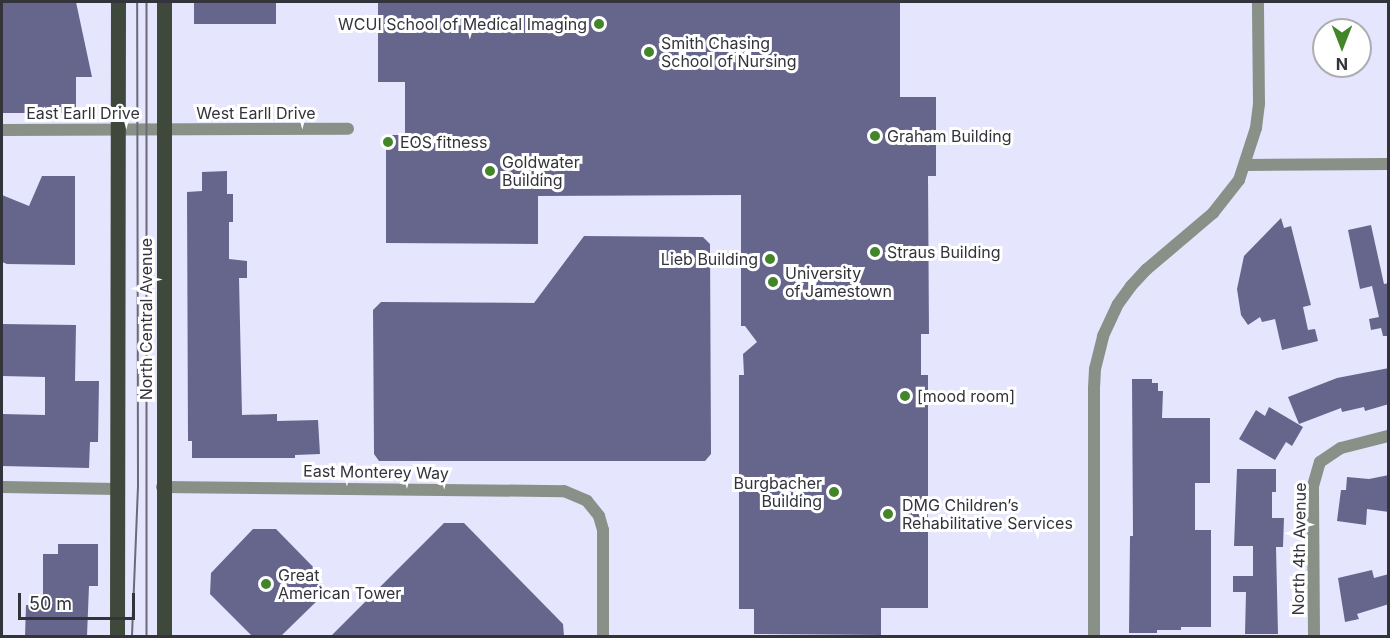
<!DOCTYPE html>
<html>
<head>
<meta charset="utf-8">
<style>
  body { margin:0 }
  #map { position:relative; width:1390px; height:638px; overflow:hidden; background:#e5e5fd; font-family:Inter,sans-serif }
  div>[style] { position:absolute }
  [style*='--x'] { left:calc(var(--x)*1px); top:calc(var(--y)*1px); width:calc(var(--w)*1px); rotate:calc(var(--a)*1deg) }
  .building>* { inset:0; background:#66668d; transform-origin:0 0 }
  .minor>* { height:12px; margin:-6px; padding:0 6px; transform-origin:6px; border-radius:6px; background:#899087 }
  .tertiary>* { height:12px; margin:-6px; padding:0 6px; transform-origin:6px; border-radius:6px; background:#899087 }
  .primary>* { height:15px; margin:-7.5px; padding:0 7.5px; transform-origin:7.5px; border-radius:7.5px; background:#3e493b }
  .tram>* { height:1.5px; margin:-0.75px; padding:0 0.75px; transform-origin:0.75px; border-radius:0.75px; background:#6a6a78 }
  .dots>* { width:16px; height:16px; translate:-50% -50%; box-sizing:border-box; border:3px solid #fff; border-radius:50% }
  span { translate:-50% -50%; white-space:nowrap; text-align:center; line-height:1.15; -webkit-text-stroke:6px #fff; paint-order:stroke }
  .poi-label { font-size:16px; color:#33333c }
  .right { translate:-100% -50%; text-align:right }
  .left { translate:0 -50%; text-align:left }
  .street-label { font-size:16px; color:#33333c }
  .frame { position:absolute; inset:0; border:3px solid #33333c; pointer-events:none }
  .north { position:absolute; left:1312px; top:18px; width:60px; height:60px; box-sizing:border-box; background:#fff; border:2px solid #adadb1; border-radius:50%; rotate:180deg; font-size:16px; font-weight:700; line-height:24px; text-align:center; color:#33333c }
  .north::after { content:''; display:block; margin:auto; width:21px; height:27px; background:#43862a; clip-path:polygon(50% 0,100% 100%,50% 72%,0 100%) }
  .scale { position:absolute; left:18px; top:593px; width:117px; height:27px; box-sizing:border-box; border:3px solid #33333c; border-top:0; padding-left:8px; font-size:18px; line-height:21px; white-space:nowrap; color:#33333c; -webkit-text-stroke:4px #fff; paint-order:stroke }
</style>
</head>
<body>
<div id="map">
  <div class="building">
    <div style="clip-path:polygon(2px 2px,76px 2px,92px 77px,76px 77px,76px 110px,64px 110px,64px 113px,2px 113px)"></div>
    <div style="left:194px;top:2px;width:82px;height:22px"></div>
    <div style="clip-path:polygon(378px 2px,900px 2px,900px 97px,936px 97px,936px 176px,928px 176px,929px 334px,921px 334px,921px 375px,928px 375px,928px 608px,881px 608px,881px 635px,754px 634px,754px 609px,739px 609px,739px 375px,744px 375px,743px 354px,757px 342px,745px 326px,741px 326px,741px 195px,538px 196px,538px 244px,386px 243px,386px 135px,405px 135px,405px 82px,378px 82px)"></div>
    <div style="clip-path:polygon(227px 171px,227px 194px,233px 194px,233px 222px,229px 222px,229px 259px,247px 261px,247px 278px,239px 278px,242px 415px,277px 414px,277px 421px,318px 420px,320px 454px,295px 455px,295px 458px,192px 458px,192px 441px,188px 441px,187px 192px,202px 191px,202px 172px)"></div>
    <div style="clip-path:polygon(42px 176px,75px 176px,75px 265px,7px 264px,2px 262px,2px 195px,29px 206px)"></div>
    <div style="clip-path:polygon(1281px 218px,1284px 228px,1291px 226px,1311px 305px,1303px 307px,1308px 330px,1315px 329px,1318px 341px,1282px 350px,1275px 319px,1262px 322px,1260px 317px,1248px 325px,1241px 315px,1237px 289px,1244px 256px)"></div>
    <div style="clip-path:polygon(1371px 225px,1384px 284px,1389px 283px,1389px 336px,1383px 336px,1381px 328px,1371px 330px,1369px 319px,1379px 317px,1372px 286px,1360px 289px,1348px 230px)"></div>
    <div style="clip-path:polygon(584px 236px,703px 237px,710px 244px,711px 454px,705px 461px,379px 461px,374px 454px,373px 310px,381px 302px,534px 303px)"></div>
    <div style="clip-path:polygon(2px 324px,76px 325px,75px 381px,99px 381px,98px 442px,90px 442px,89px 468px,2px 466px,2px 414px,45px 415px,45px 377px,2px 376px)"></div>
    <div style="clip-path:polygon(1389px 368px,1389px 404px,1365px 411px,1364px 407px,1342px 412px,1341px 408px,1299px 424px,1288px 397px,1337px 378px)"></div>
    <div style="clip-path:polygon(1132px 379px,1152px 379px,1152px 383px,1158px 383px,1158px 391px,1163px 391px,1162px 418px,1210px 418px,1210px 483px,1195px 483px,1195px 530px,1211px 530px,1211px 627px,1181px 627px,1181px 630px,1157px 630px,1157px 633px,1129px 633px,1130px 536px,1133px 536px)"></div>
    <div style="clip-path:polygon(1269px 407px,1303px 427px,1292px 446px,1286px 442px,1275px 460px,1239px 439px,1256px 410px,1265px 416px)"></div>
    <div style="clip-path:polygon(1237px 469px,1276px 469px,1276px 492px,1272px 492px,1272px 518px,1284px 518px,1283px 547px,1276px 547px,1278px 634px,1245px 634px,1246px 592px,1233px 592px,1233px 576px,1253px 576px,1253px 546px,1234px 546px)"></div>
    <div style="clip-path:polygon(1389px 475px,1389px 512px,1367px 509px,1366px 525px,1337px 521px,1341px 490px,1346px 490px,1347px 477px,1369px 479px)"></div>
    <div style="clip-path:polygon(444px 523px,464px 523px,563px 624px,564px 636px,331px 636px)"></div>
    <div style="clip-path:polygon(253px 529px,276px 529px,320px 574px,322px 596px,281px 636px,252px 636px,210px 594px,211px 573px)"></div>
    <div style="clip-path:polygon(58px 544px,98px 544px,98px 586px,89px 586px,87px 636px,25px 636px,26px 605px,43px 605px,43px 554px,58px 554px)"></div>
    <div style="clip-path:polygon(1372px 570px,1374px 578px,1389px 574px,1389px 604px,1357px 614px,1359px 619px,1345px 622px,1338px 578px)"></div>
  </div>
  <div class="minor">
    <div style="--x:2;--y:130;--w:346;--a:-0.2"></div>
    <div style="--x:2;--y:487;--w:115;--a:1"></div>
    <div style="--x:162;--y:487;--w:402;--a:0.6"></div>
    <div style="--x:564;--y:491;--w:25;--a:23"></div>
    <div style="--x:587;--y:501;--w:19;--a:51"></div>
    <div style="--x:599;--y:516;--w:15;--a:74"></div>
    <div style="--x:603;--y:530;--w:106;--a:90"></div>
    <div style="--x:1314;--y:636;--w:150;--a:-90.4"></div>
    <div style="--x:1313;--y:486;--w:25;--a:-74"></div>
    <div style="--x:1320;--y:462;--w:25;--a:-34"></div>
    <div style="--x:1341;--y:448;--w:49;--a:-14.3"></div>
  </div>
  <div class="tertiary">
    <div style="--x:1245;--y:165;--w:143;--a:-0.4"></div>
    <div style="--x:1094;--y:636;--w:248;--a:-90"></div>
    <div style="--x:1094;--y:388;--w:19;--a:-87"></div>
    <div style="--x:1095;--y:369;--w:34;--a:-76"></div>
    <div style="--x:1103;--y:336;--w:35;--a:-65"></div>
    <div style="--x:1118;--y:304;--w:22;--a:-54"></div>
    <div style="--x:1131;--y:286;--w:23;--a:-47"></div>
    <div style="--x:1147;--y:269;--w:87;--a:-40.3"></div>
    <div style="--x:1213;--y:213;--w:42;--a:-51.8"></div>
    <div style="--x:1239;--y:180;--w:55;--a:-71.9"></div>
    <div style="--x:1256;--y:128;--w:24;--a:-83"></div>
    <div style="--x:1259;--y:104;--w:102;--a:-90.6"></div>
  </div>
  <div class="primary">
    <div style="--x:117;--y:636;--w:634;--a:-89.91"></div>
    <div style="--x:164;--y:636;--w:634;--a:-90"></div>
  </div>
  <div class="tram">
    <div style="--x:147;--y:2;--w:634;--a:90"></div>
    <div style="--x:132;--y:636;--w:148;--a:-87.7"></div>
    <div style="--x:138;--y:488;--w:486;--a:-90.1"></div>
  </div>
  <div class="dots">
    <div style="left:599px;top:24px;background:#43862a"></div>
    <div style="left:649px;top:52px;background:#43862a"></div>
    <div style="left:875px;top:136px;background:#43862a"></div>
    <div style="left:388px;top:142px;background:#43862a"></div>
    <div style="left:490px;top:171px;background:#43862a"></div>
    <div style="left:875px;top:252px;background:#43862a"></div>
    <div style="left:770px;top:259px;background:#43862a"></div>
    <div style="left:773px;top:282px;background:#43862a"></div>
    <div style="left:905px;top:396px;background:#43862a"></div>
    <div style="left:834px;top:492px;background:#43862a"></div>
    <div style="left:888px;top:514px;background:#43862a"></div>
    <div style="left:266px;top:584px;background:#43862a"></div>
  </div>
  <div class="poi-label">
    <span class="right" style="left:587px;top:24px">WCUI School of Medical Imaging</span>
    <span class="left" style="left:661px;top:52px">Smith Chasing<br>School of Nursing</span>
    <span class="left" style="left:887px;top:136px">Graham Building</span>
    <span class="left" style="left:400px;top:142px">EOS fitness</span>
    <span class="left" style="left:502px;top:171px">Goldwater<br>Building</span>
    <span class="left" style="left:887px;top:252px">Straus Building</span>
    <span class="right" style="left:758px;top:259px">Lieb Building</span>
    <span class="left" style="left:785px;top:282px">University<br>of Jamestown</span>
    <span class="left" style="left:917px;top:396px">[mood room]</span>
    <span class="right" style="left:822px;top:492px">Burgbacher<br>Building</span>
    <span class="left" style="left:902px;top:514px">DMG Children’s<br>Rehabilitative Services</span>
    <span class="left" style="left:278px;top:584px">Great<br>American Tower</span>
  </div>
  <div class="street-label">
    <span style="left:83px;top:113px">East Earll Drive</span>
    <span style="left:256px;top:113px">West Earll Drive</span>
    <span style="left:146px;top:319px;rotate:-90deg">North Central Avenue</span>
    <span style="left:376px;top:472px;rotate:1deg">East Monterey Way</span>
    <span style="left:1299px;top:549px;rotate:-89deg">North 4th Avenue</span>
  </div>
  <div class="frame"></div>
  <div class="north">N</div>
  <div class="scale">50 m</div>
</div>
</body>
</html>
